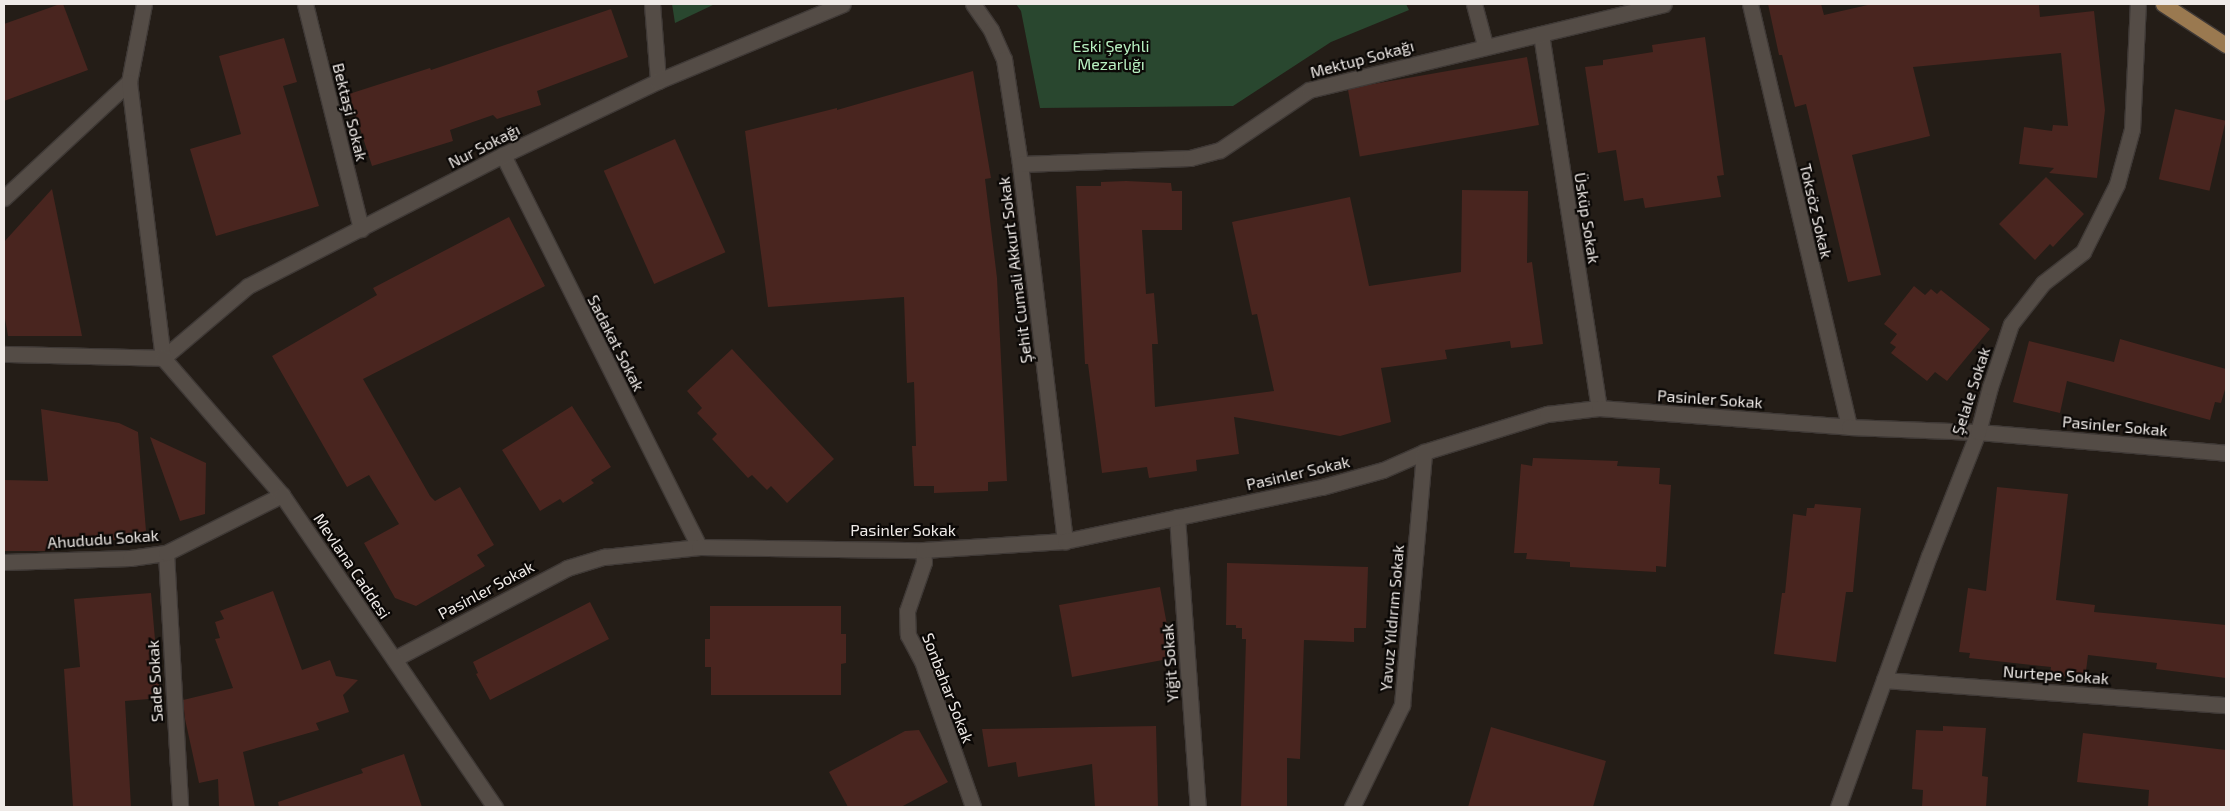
<!DOCTYPE html>
<html>
<head>
<meta charset="utf-8">
<style>
  body { margin:0 }
  #map { position:relative; width:2230px; height:811px; overflow:hidden; background:#241d17; font-family:"Exo 2",sans-serif }
  div>[style] { position:absolute }
  [style*='--x'] { left:calc(var(--x)*1px); top:calc(var(--y)*1px); width:calc(var(--w)*1px); rotate:calc(var(--a)*1deg) }
  .green>* { inset:0; background:#29472f }
  .building>* { inset:0; background:#49251f; transform-origin:0 0 }
  .roads { filter:drop-shadow(1px 0 #3f3936) drop-shadow(-1px 0 #3f3936) drop-shadow(0 1px #3f3936) drop-shadow(0 -1px #3f3936) }
  .street>* { height:15px; margin:-7.5px; padding:0 7.5px; transform-origin:7.5px; border-radius:7.5px; background:#544c46 }
  .secondary>* { height:15px; margin:-7.5px; padding:0 7.5px; transform-origin:7.5px; border-radius:7.5px; background:#544c46 }
  .primary>* { height:15px; margin:-7.5px; padding:0 7.5px; transform-origin:7.5px; border-radius:7.5px; background:#9a7950 }
  span { translate:-50% -50%; white-space:nowrap; text-align:center; line-height:1.15; -webkit-text-stroke:4.5px #0b0806; paint-order:stroke }
  .park-label { font-size:16px; color:#b8f0c1 }
  .street-label { font-size:16px; color:#efeae7 }
  .frame { position:absolute; inset:0; border:5px solid #efeae7; pointer-events:none }
</style>
</head>
<body>
<div id="map">
  <div class="green">
    <div style="clip-path:polygon(672px 4px,715px 4px,675px 23px)"></div>
    <div style="clip-path:polygon(1016px 4px,1406px 4px,1409px 10px,1331px 42px,1233px 106px,1040px 108px,1021px 11px)"></div>
  </div>
  <div class="building">
    <div style="clip-path:polygon(60px 4px,63px 4px,88px 70px,4px 101px,4px 24px)"></div>
    <div style="clip-path:polygon(1768px 4px,1821px 4px,1824px 15px,1872px 4px,2039px 4px,2040px 17px,2094px 11px,2105px 110px,2097px 178px,2049px 173px,2054px 168px,2019px 164px,2024px 127px,2052px 131px,2053px 125px,2068px 126px,2061px 53px,1913px 67px,1930px 136px,1852px 155px,1881px 275px,1848px 282px,1806px 104px,1795px 107px,1782px 55px,1779px 55px)"></div>
    <div style="clip-path:polygon(611px 9px,628px 57px,537px 91px,541px 105px,497px 119px,493px 115px,450px 130px,453px 141px,372px 166px,349px 94px,430px 68px,431px 70px)"></div>
    <div style="clip-path:polygon(1705px 37px,1724px 175px,1717px 176px,1721px 197px,1645px 208px,1643px 198px,1624px 201px,1616px 150px,1598px 153px,1585px 67px,1603px 65px,1603px 60px,1653px 52px,1652px 45px)"></div>
    <div style="clip-path:polygon(284px 38px,297px 82px,283px 86px,319px 206px,216px 236px,190px 149px,241px 134px,219px 56px)"></div>
    <div style="left:1527px;top:57px;width:69px;height:182px;rotate:80deg"></div>
    <div style="clip-path:polygon(973px 71px,991px 178px,985px 179px,997px 278px,1007px 481px,988px 482px,988px 491px,934px 493px,934px 486px,914px 486px,912px 446px,916px 446px,914px 382px,907px 383px,904px 297px,768px 307px,745px 131px,837px 108px,837px 110px)"></div>
    <div style="left:2175px;top:109px;width:52px;height:72px;rotate:13deg"></div>
    <div style="left:675px;top:139px;width:124px;height:78px;rotate:66deg"></div>
    <div style="clip-path:polygon(2046px 177px,2084px 214px,2053px 247px,2050px 244px,2035px 260px,1999px 224px)"></div>
    <div style="clip-path:polygon(1126px 181px,1171px 183px,1172px 191px,1182px 191px,1182px 230px,1142px 230px,1146px 294px,1154px 293px,1158px 344px,1152px 344px,1155px 407px,1274px 391px,1257px 314px,1252px 315px,1232px 222px,1350px 197px,1369px 286px,1461px 272px,1462px 190px,1528px 191px,1527px 263px,1532px 262px,1543px 344px,1511px 348px,1510px 341px,1445px 350px,1447px 359px,1381px 368px,1391px 422px,1340px 436px,1234px 417px,1239px 454px,1196px 460px,1197px 471px,1149px 478px,1147px 467px,1102px 473px,1088px 364px,1085px 364px,1076px 186px,1101px 186px,1101px 182px)"></div>
    <div style="clip-path:polygon(52px 189px,82px 336px,8px 336px,4px 313px,4px 242px)"></div>
    <div style="clip-path:polygon(509px 217px,545px 286px,363px 379px,430px 496px,435px 501px,460px 487px,494px 545px,477px 555px,485px 566px,416px 606px,395px 598px,364px 543px,399px 524px,369px 475px,347px 487px,272px 356px,377px 295px,373px 288px)"></div>
    <div style="clip-path:polygon(1914px 286px,1925px 295px,1931px 289px,1937px 294px,1941px 290px,1990px 329px,1947px 381px,1935px 372px,1927px 381px,1891px 353px,1896px 347px,1890px 343px,1897px 334px,1884px 324px)"></div>
    <div style="clip-path:polygon(2120px 339px,2226px 369px,2226px 386px,2221px 403px,2215px 402px,2210px 420px,2067px 381px,2060px 413px,2013px 402px,2029px 341px,2114px 362px)"></div>
    <div style="clip-path:polygon(732px 349px,834px 459px,787px 503px,771px 486px,767px 490px,752px 475px,748px 478px,712px 439px,717px 434px,697px 413px,702px 408px,687px 391px)"></div>
    <div style="clip-path:polygon(572px 406px,611px 467px,591px 480px,594px 483px,563px 503px,560px 499px,540px 511px,502px 450px)"></div>
    <div style="clip-path:polygon(41px 409px,119px 423px,138px 432px,146px 531px,120px 539px,46px 551px,4px 551px,4px 480px,48px 481px)"></div>
    <div style="clip-path:polygon(150px 437px,206px 463px,205px 514px,180px 521px)"></div>
    <div style="clip-path:polygon(1533px 458px,1618px 461px,1617px 466px,1660px 468px,1659px 484px,1671px 485px,1666px 567px,1656px 566px,1656px 572px,1570px 567px,1570px 562px,1526px 559px,1527px 553px,1514px 553px,1521px 464px,1532px 466px)"></div>
    <div style="clip-path:polygon(1997px 487px,2068px 494px,2056px 600px,2095px 605px,2094px 612px,2226px 625px,2226px 678px,2156px 669px,2157px 663px,2088px 655px,2085px 679px,2050px 674px,2051px 667px,1969px 658px,1970px 653px,1959px 652px,1968px 588px,1986px 591px)"></div>
    <div style="clip-path:polygon(1815px 504px,1861px 508px,1853px 592px,1846px 592px,1836px 662px,1774px 654px,1782px 593px,1785px 593px,1793px 514px,1806px 516px,1807px 508px,1814px 508px)"></div>
    <div style="clip-path:polygon(1227px 563px,1368px 567px,1366px 628px,1354px 628px,1354px 642px,1304px 640px,1300px 759px,1287px 758px,1287px 807px,1241px 807px,1246px 639px,1242px 639px,1242px 628px,1236px 628px,1236px 625px,1226px 625px)"></div>
    <div style="clip-path:polygon(1160px 587px,1167px 625px,1162px 626px,1168px 659px,1072px 677px,1059px 605px)"></div>
    <div style="clip-path:polygon(273px 591px,302px 670px,330px 660px,336px 676px,358px 680px,343px 695px,349px 712px,316px 723px,319px 730px,243px 752px,255px 807px,219px 807px,218px 779px,199px 783px,185px 719px,183px 700px,233px 688px,215px 639px,220px 638px,215px 622px,224px 619px,220px 611px)"></div>
    <div style="clip-path:polygon(151px 593px,160px 698px,125px 701px,131px 807px,73px 807px,64px 669px,80px 667px,74px 599px)"></div>
    <div style="clip-path:polygon(590px 602px,609px 639px,490px 700px,476px 674px,478px 673px,473px 662px)"></div>
    <div style="clip-path:polygon(710px 606px,841px 606px,841px 634px,846px 634px,846px 663px,841px 664px,841px 695px,711px 695px,711px 667px,705px 667px,705px 639px,710px 639px)"></div>
    <div style="clip-path:polygon(1156px 726px,1158px 807px,1095px 807px,1092px 764px,1018px 777px,1016px 762px,988px 767px,982px 729px)"></div>
    <div style="clip-path:polygon(1943px 726px,1986px 728px,1982px 776px,1988px 777px,1986px 807px,1922px 807px,1923px 790px,1912px 789px,1916px 730px,1943px 731px)"></div>
    <div style="clip-path:polygon(1491px 727px,1606px 761px,1593px 807px,1468px 807px)"></div>
    <div style="clip-path:polygon(919px 730px,948px 782px,901px 807px,848px 807px,829px 772px,905px 731px)"></div>
    <div style="clip-path:polygon(2083px 733px,2226px 750px,2226px 807px,2148px 807px,2149px 790px,2077px 782px)"></div>
    <div style="clip-path:polygon(404px 754px,422px 807px,279px 807px,278px 802px,363px 773px,361px 769px)"></div>
  </div>
  <div class="roads">
    <div class="street">
      <div style="--x:305;--y:4;--w:232;--a:76"></div>
      <div style="--x:652;--y:4;--w:77;--a:85.5"></div>
      <div style="--x:973;--y:4;--w:32;--a:55"></div>
      <div style="--x:991;--y:30;--w:32;--a:66"></div>
      <div style="--x:1004;--y:59;--w:106;--a:81.3"></div>
      <div style="--x:1020;--y:164;--w:380;--a:83.2"></div>
      <div style="--x:1474;--y:4;--w:42;--a:75"></div>
      <div style="--x:1750;--y:4;--w:434;--a:76.8"></div>
      <div style="--x:1541;--y:34;--w:378;--a:81.2"></div>
      <div style="--x:503;--y:155;--w:438;--a:63.4"></div>
      <div style="--x:1020;--y:164;--w:170;--a:-2"></div>
      <div style="--x:1190;--y:158;--w:31;--a:-15"></div>
      <div style="--x:1220;--y:150;--w:107;--a:-34"></div>
      <div style="--x:1309;--y:90;--w:365;--a:-13.6"></div>
      <div style="--x:4;--y:198;--w:171;--a:-42.9"></div>
      <div style="--x:163;--y:358;--w:111;--a:-40.3"></div>
      <div style="--x:248;--y:286;--w:287;--a:-27.2"></div>
      <div style="--x:503;--y:155;--w:172;--a:-25.5"></div>
      <div style="--x:658;--y:81;--w:200;--a:-22.6"></div>
      <div style="--x:1177;--y:517;--w:291;--a:85.9"></div>
      <div style="--x:923;--y:550;--w:12;--a:85"></div>
      <div style="--x:924;--y:562;--w:52;--a:109.1"></div>
      <div style="--x:907;--y:611;--w:24;--a:88"></div>
      <div style="--x:908;--y:635;--w:30;--a:62"></div>
      <div style="--x:922;--y:661;--w:155;--a:70.7"></div>
      <div style="--x:166;--y:553;--w:254;--a:86.8"></div>
      <div style="--x:4;--y:562;--w:126;--a:-1.8"></div>
      <div style="--x:130;--y:558;--w:36;--a:-8"></div>
      <div style="--x:166;--y:553;--w:130;--a:-26.6"></div>
      <div style="--x:394;--y:659;--w:195;--a:-27.7"></div>
      <div style="--x:567;--y:568;--w:39;--a:-17"></div>
      <div style="--x:604;--y:557;--w:96;--a:-6"></div>
      <div style="--x:699;--y:547;--w:224;--a:0.8"></div>
      <div style="--x:923;--y:550;--w:142;--a:-3.6"></div>
      <div style="--x:1065;--y:541;--w:263;--a:-11.9"></div>
      <div style="--x:1322;--y:487;--w:63;--a:-15.6"></div>
      <div style="--x:1383;--y:470;--w:45;--a:-23.7"></div>
      <div style="--x:1424;--y:452;--w:129;--a:-17.2"></div>
      <div style="--x:1547;--y:414;--w:52;--a:-6.6"></div>
      <div style="--x:1599;--y:408;--w:251;--a:4.3"></div>
      <div style="--x:1849;--y:427;--w:129;--a:2.2"></div>
      <div style="--x:1978;--y:432;--w:249;--a:4.8"></div>
      <div style="--x:1884;--y:680;--w:343;--a:4.2"></div>
      <div style="--x:1352;--y:807;--w:114;--a:-63.9"></div>
      <div style="--x:1402;--y:705;--w:254;--a:-85"></div>
      <div style="--x:1838;--y:807;--w:267;--a:-70.1"></div>
      <div style="--x:1929;--y:556;--w:133;--a:-68.4"></div>
      <div style="--x:1978;--y:432;--w:47;--a:-75.1"></div>
      <div style="--x:1990;--y:387;--w:66;--a:-71.6"></div>
      <div style="--x:2011;--y:324;--w:52;--a:-52"></div>
      <div style="--x:2043;--y:283;--w:51;--a:-37.8"></div>
      <div style="--x:2083;--y:252;--w:76;--a:-63.4"></div>
      <div style="--x:2117;--y:184;--w:57;--a:-74.7"></div>
      <div style="--x:2132;--y:129;--w:125;--a:-87.3"></div>
    </div>
    <div class="secondary">
      <div style="--x:144;--y:4;--w:79;--a:100.9"></div>
      <div style="--x:129;--y:82;--w:278;--a:83"></div>
      <div style="--x:4;--y:354;--w:159;--a:1.4"></div>
      <div style="--x:163;--y:358;--w:181;--a:49"></div>
      <div style="--x:282;--y:495;--w:378;--a:55.7"></div>
    </div>
    <div class="primary">
      <div style="--x:2163;--y:4;--w:75;--a:33.1"></div>
    </div>
  </div>
  <div class="park-label">
    <span style="left:1111px;top:55px">Eski Şeyhli<br>Mezarlığı</span>
  </div>
  <div class="street-label">
    <span style="left:1362px;top:59px;rotate:-15deg">Mektup Sokağı</span>
    <span style="left:350px;top:112px;rotate:76deg">Bektaşi Sokak</span>
    <span style="left:484px;top:146px;rotate:-27deg">Nur Sokağı</span>
    <span style="left:1816px;top:211px;rotate:77deg">Toksöz Sokak</span>
    <span style="left:1587px;top:218px;rotate:81deg">Üsküp Sokak</span>
    <span style="left:1015px;top:270px;rotate:-97deg">Şehit Cumali Akkurt Sokak</span>
    <span style="left:616px;top:343px;rotate:63deg">Sadakat Sokak</span>
    <span style="left:1971px;top:391px;rotate:-72deg">Şelale Sokak</span>
    <span style="left:1710px;top:399px;rotate:4deg">Pasinler Sokak</span>
    <span style="left:2115px;top:426px;rotate:5deg">Pasinler Sokak</span>
    <span style="left:1298px;top:473px;rotate:-13deg">Pasinler Sokak</span>
    <span style="left:903px;top:530px">Pasinler Sokak</span>
    <span style="left:103px;top:539px;rotate:-4deg">Ahududu Sokak</span>
    <span style="left:352px;top:566px;rotate:56deg">Mevlana Caddesi</span>
    <span style="left:486px;top:590px;rotate:-28deg">Pasinler Sokak</span>
    <span style="left:1392px;top:618px;rotate:-85deg">Yavuz Yıldırım Sokak</span>
    <span style="left:1170px;top:663px;rotate:-94deg">Yiğit Sokak</span>
    <span style="left:2056px;top:675px;rotate:4deg">Nurtepe Sokak</span>
    <span style="left:155px;top:681px;rotate:-93deg">Sade Sokak</span>
    <span style="left:948px;top:688px;rotate:69deg">Sonbahar Sokak</span>
  </div>
  <div class="frame"></div>
</div>
</body>
</html>
